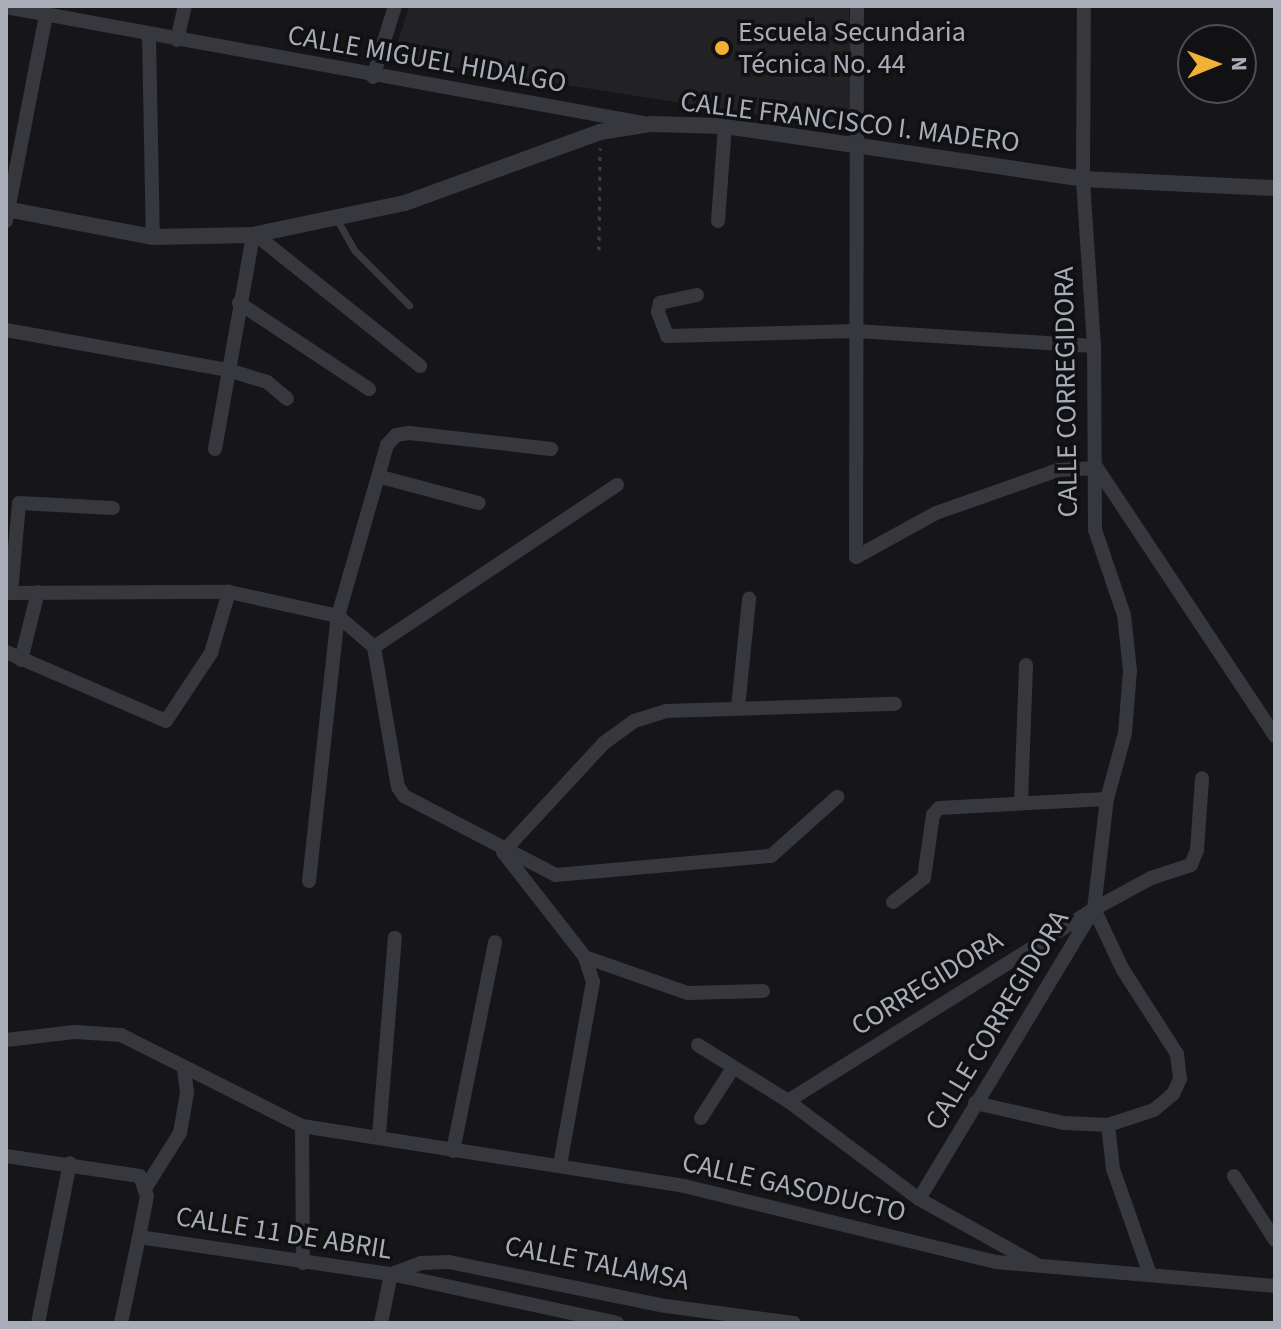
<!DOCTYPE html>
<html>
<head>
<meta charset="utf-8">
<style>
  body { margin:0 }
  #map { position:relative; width:1281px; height:1329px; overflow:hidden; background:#161618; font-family:"Source Sans 3",sans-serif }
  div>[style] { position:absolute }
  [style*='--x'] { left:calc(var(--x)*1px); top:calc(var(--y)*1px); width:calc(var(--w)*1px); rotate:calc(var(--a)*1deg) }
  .built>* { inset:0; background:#222225 }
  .path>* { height:3px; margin-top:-1.5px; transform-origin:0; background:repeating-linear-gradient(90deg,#3d3f44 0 4px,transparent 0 10px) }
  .service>* { height:7px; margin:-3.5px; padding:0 3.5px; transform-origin:3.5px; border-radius:3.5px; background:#37383d }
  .minor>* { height:14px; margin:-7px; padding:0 7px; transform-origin:7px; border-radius:7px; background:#37383d }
  .tertiary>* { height:16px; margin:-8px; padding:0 8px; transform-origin:8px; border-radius:8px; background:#37383d }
  .dots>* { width:22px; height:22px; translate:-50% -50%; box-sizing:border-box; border:4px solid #111113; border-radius:50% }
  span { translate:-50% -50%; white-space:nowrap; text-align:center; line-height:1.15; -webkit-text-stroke:7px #111113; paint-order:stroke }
  .poi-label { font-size:28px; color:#a8adb8 }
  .left { translate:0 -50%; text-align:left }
  .street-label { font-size:28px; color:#a8adb8 }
  .frame { position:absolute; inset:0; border:8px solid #a8adb8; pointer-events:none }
  .north { position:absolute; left:1177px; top:24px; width:80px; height:80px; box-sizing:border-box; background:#111113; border:2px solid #4d4f55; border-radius:50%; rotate:89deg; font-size:22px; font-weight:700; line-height:32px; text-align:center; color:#a8adb8 }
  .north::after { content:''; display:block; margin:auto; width:28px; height:36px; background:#f2b134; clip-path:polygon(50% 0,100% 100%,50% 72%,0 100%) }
</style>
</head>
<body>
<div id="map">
  <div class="built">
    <div style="clip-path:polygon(409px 6px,849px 6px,855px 130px,393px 58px)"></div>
  </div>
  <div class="path">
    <div style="--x:599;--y:250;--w:102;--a:-89.4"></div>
  </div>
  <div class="service">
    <div style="--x:337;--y:220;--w:34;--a:60"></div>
    <div style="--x:354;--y:250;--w:78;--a:45"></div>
  </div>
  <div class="minor">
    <div style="--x:857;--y:6;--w:551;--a:90.1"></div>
    <div style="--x:856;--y:557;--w:91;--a:-28.8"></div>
    <div style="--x:936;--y:513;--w:129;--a:-19.4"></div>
    <div style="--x:1058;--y:470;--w:39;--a:-3"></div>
    <div style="--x:1097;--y:468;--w:322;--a:56.4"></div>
    <div style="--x:6;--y:7;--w:647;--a:10.32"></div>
    <div style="--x:149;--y:36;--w:201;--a:88.9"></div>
    <div style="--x:177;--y:40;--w:35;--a:-77"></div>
    <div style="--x:373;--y:77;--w:74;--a:-72.8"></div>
    <div style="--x:6;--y:221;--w:209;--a:-79"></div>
    <div style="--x:718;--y:221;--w:95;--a:-85.8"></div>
    <div style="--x:256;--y:235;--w:210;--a:38.6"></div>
    <div style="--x:697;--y:295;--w:38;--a:168"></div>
    <div style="--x:660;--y:303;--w:9;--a:103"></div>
    <div style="--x:658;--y:312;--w:26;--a:69"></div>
    <div style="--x:667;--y:336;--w:189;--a:-1.5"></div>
    <div style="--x:856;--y:331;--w:238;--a:3.6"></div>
    <div style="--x:239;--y:303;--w:156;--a:33.5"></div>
    <div style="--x:6;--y:330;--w:226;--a:10.2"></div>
    <div style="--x:228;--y:370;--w:41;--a:17.1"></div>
    <div style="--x:267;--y:382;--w:26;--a:40"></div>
    <div style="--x:215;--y:449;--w:217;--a:-79.9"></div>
    <div style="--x:381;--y:477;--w:101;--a:14.9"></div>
    <div style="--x:6;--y:593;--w:223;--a:-0.3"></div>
    <div style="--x:229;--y:592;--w:112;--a:12.4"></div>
    <div style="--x:338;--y:616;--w:48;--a:40.7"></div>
    <div style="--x:374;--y:647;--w:142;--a:80.3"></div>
    <div style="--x:398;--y:787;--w:11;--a:56"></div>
    <div style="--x:404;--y:796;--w:171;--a:27.5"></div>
    <div style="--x:556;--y:875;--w:216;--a:-5.1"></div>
    <div style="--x:771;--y:856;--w:89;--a:-41.8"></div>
    <div style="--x:11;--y:593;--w:90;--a:-84.9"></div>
    <div style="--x:19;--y:503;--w:94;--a:3"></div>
    <div style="--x:374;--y:647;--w:292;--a:-33.7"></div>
    <div style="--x:6;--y:652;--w:174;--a:23.3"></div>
    <div style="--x:166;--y:721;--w:82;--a:-56.5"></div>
    <div style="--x:211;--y:653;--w:64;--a:-73.6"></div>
    <div style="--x:21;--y:660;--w:70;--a:-76"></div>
    <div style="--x:738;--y:708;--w:110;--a:-84.2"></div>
    <div style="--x:1021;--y:802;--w:137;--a:-87.9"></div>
    <div style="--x:309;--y:881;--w:267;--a:-83.8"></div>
    <div style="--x:338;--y:616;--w:178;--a:-74"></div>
    <div style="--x:387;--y:445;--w:13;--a:-48"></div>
    <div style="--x:396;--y:435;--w:13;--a:-9"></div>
    <div style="--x:409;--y:433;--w:143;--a:6.4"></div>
    <div style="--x:893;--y:902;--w:39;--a:-38"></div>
    <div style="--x:924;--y:878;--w:64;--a:-81.9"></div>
    <div style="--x:933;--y:815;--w:9;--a:-49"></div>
    <div style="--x:939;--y:808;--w:168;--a:-3.1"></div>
    <div style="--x:585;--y:957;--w:109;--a:19.3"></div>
    <div style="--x:688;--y:993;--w:75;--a:-1.5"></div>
    <div style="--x:6;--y:1040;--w:69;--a:-6.6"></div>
    <div style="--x:75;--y:1032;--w:46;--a:3.7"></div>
    <div style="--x:121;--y:1035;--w:203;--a:26.7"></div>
    <div style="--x:302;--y:1126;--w:387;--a:8.9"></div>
    <div style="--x:684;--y:1186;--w:321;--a:13.7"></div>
    <div style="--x:996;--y:1262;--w:280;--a:4.9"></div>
    <div style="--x:698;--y:1045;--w:106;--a:31.9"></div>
    <div style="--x:788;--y:1101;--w:164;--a:36.8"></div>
    <div style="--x:919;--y:1199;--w:134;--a:29.1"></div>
    <div style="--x:788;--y:1101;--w:361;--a:-32.1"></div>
    <div style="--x:1094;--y:909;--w:65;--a:-28.5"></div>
    <div style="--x:1151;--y:878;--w:42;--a:-18"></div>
    <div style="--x:1191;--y:865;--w:16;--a:-68"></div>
    <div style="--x:1197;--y:850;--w:72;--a:-86"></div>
    <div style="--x:975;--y:1103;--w:91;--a:12.7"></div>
    <div style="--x:1064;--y:1123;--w:44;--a:2.6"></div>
    <div style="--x:1108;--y:1125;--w:48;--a:-18.1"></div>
    <div style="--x:1154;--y:1110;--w:25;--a:-40"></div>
    <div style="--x:1173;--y:1094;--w:17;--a:-65"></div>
    <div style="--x:1180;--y:1079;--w:25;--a:-97"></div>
    <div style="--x:1177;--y:1054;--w:100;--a:-122.7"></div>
    <div style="--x:1123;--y:970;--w:68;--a:-115.4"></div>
    <div style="--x:701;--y:1118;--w:59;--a:-57.4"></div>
    <div style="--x:1108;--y:1125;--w:44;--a:83.5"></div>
    <div style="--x:1113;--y:1169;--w:109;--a:70.7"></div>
    <div style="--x:302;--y:1126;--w:137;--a:89.6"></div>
    <div style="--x:379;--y:1135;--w:198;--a:-85.4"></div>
    <div style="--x:453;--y:1151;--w:213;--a:-78.6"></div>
    <div style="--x:6;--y:1156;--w:135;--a:8.5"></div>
    <div style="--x:140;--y:1176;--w:21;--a:71"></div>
    <div style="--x:147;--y:1196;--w:42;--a:101"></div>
    <div style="--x:139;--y:1237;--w:255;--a:8.4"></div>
    <div style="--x:391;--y:1274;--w:231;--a:12.2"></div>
    <div style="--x:560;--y:1165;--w:186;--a:-79.8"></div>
    <div style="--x:593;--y:982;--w:26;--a:-108"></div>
    <div style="--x:585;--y:957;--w:133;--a:-128"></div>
    <div style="--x:503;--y:852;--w:149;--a:-47.2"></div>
    <div style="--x:604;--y:743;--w:37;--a:-36"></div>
    <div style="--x:634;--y:721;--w:34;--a:-17"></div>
    <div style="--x:666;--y:711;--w:229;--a:-1.8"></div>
    <div style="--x:1234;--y:1176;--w:76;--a:57.4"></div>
    <div style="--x:146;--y:1187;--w:64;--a:-57.8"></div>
    <div style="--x:180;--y:1133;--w:41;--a:-80.1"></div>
    <div style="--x:187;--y:1093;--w:25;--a:-97"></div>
    <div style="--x:919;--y:1199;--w:339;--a:-58.9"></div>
    <div style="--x:1094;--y:909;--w:111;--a:-83.3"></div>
    <div style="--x:1107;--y:799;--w:68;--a:-74.7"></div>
    <div style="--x:1125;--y:733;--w:62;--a:-85.4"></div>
    <div style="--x:1130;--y:671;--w:56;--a:-96.1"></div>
    <div style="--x:1124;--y:615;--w:90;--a:-108.8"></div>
    <div style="--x:1095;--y:530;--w:184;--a:-90.3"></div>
    <div style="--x:1094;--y:346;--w:167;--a:-93.8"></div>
    <div style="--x:1083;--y:179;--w:173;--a:-89.7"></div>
    <div style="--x:391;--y:1274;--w:32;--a:-20"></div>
    <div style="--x:421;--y:1263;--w:28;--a:-2"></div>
    <div style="--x:449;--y:1262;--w:221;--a:11.5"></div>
    <div style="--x:666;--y:1306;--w:129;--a:7.6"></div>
    <div style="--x:38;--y:1323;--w:163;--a:-78.7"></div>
    <div style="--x:121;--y:1323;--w:88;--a:-78.2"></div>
    <div style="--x:381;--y:1323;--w:50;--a:-78.5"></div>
  </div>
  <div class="tertiary">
    <div style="--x:6;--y:209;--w:150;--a:10.8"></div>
    <div style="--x:153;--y:237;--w:100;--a:-1.1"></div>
    <div style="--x:253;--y:235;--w:155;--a:-11.9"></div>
    <div style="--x:405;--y:203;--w:208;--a:-20"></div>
    <div style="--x:600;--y:132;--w:52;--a:-8.9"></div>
    <div style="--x:651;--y:124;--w:74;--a:1.5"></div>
    <div style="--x:725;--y:126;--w:362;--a:8.4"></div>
    <div style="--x:1083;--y:179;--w:192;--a:2.7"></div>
  </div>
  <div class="dots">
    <div style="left:722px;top:48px;background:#f2b134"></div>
  </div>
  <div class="poi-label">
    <span class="left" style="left:738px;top:48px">Escuela Secundaria<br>Técnica No. 44</span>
  </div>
  <div class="street-label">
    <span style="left:427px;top:59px;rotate:10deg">CALLE MIGUEL HIDALGO</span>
    <span style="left:850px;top:122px;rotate:7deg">CALLE FRANCISCO I. MADERO</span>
    <span style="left:1066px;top:392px;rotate:-91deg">CALLE CORREGIDORA</span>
    <span style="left:927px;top:983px;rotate:-32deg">CORREGIDORA</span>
    <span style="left:997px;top:1020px;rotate:-59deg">CALLE CORREGIDORA</span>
    <span style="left:794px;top:1187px;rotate:13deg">CALLE GASODUCTO</span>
    <span style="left:284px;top:1233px;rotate:9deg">CALLE 11 DE ABRIL</span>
    <span style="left:597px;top:1263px;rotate:11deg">CALLE TALAMSA</span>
  </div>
  <div class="frame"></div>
  <div class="north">N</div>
</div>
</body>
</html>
